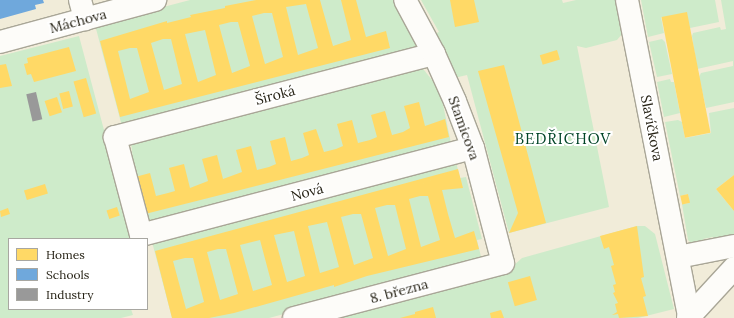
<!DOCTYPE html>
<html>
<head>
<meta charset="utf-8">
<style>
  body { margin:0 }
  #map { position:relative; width:734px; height:318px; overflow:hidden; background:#f1ecd9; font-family:Lora,serif }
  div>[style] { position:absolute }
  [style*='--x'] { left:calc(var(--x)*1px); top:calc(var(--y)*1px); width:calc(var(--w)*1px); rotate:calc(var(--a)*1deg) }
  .green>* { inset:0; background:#ceebca }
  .homes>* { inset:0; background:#ffd966; transform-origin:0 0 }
  .schools>* { inset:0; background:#6fa8dc }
  .industry>* { inset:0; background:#999; transform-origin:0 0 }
  .roads { filter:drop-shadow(1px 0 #a9a697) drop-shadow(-1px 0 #a9a697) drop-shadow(0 1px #a9a697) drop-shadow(0 -1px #a9a697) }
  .minor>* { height:22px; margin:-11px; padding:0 11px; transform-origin:11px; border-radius:11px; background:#fdfcf9 }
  span { translate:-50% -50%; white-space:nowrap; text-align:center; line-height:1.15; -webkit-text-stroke:4px #fff; paint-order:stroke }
  .street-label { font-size:14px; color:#262215 }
  .neighbourhood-label { font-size:15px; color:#004427; letter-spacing:1px }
  .legend { position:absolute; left:8px; top:238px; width:140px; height:72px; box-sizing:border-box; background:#fff; border:1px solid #a8a7a1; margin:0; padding:5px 7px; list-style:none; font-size:12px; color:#262215 }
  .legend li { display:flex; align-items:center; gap:8px; height:20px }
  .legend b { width:20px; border:1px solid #a8a7a1 }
</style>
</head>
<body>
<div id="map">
  <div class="green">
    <div style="clip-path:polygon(190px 0,398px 0,421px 46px,123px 130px,95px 25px)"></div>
    <div style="clip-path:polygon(421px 0,562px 0,563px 3px,576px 0,615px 0,622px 34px,617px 40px,586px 48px,577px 46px,609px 207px,509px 233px,467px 75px,454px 78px,432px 35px,439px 32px)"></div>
    <div style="clip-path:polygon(641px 0,715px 0,719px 22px,690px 28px,661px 17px,664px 33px,648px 37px)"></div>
    <div style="clip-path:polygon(721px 0,734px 0,734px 102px,706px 108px,699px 77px,701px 73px,733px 66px,733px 61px,697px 69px,692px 36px,693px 33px,720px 27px,721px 30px,726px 29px)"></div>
    <div style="clip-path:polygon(79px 36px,133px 239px,9px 239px,9px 309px,131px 309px,133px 315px,121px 318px,0 318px,0 56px)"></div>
    <div style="clip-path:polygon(662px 39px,665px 42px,672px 74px,657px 77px,649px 42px)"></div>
    <div style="clip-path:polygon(420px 65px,440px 90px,452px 148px,149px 229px,135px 177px,131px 142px)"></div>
    <div style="clip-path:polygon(670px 79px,671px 82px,674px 82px,680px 113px,664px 117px,657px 82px)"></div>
    <div style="clip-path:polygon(734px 108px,734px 175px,716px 189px,734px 211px,734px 241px,714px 245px,713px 237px,703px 239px,704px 247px,693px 245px,688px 240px,682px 204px,689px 203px,688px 194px,680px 196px,665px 122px,678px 120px,682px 122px,685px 138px,711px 133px,709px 113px)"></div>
    <div style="clip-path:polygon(455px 158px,460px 178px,466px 177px,482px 239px,477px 240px,482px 261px,269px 318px,172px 318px,151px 238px)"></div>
    <div style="clip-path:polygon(637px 226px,645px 226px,655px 234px,674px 309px,638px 318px,337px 318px,503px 275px,522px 258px)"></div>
  </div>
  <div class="homes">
    <div style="clip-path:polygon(evenodd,256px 0,320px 0,333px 46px,351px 40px,341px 0,356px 0,366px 37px,386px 31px,390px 48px,120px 117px,100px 41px,167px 21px,167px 23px,191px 17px,190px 15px,225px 8px,225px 6px,256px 0,306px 4px,318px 48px,298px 55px,286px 7px,306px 4px,256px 0,264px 13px,272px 13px,283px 57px,265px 64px,252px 16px,264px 13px,256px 0,231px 22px,238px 22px,250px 66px,232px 73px,219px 25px,231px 22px,256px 0,205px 30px,216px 75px,198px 82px,185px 34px,205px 30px,256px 0,163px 39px,171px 39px,182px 84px,164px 90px,151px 43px,163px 39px,256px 0,130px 48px,137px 48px,149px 92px,130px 99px,118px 51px,130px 48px)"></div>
    <div style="clip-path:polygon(450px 0,474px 0,479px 22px,455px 27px)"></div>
    <div style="left:687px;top:12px;width:123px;height:26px;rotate:79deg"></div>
    <div style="clip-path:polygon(69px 47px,76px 71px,34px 82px,31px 74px,27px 75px,24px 64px,28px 63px,27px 58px)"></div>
    <div style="left:557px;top:50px;width:10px;height:18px;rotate:73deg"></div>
    <div style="clip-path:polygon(6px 64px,12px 86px,0 88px,0 65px)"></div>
    <div style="clip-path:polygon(504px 65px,546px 223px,509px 233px,518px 213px,478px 71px)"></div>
    <div style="left:86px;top:78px;width:37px;height:13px;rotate:74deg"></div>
    <div style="left:69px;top:91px;width:16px;height:10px;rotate:76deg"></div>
    <div style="left:57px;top:97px;width:16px;height:13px;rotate:72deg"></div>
    <div style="clip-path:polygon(419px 102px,425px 126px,445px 119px,449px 137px,145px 214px,135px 177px,150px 173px,156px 196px,168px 193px,175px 191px,169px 168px,184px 164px,190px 188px,208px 181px,202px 159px,217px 155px,223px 179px,242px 172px,236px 150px,251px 146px,257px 170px,269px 167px,276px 164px,270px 141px,285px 137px,291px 161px,302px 158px,309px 155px,303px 133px,316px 129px,324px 152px,336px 149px,343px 146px,337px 124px,352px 120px,358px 143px,370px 140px,377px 137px,371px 115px,385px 111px,392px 135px,403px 132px,410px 128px,404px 106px)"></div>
    <div style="clip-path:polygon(evenodd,458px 169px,463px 188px,442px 190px,448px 214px,455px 238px,474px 231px,479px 249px,367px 276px,334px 287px,334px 285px,234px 313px,209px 318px,172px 318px,155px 251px,458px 169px,420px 196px,428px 196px,440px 240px,421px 247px,409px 199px,420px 196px,458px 169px,387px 205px,395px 205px,406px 249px,388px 256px,375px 208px,387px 205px,458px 169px,353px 214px,361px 214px,373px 258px,354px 265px,341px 217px,353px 214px,458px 169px,327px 222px,339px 267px,320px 273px,308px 226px,327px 222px,458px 169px,294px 231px,305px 276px,287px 282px,274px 235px,294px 231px,458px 169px,260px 240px,272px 285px,253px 291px,240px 245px,260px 240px,458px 169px,218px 249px,226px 249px,238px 294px,220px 300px,207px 252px,218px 249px,458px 169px,185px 258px,193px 258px,204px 302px,186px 309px,173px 261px,185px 258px)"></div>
    <div style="clip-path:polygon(734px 175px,734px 211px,716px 189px)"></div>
    <div style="left:45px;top:184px;width:10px;height:22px;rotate:73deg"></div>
    <div style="left:688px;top:194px;width:9px;height:8px;rotate:77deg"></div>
    <div style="left:117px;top:207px;width:9px;height:11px;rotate:72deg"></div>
    <div style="clip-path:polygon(8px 208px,10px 214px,1px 217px,0 211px)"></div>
    <div style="clip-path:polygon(637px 226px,644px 277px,641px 278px,646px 296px,643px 297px,648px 316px,619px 318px,618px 314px,612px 315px,617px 312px,615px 304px,618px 303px,613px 293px,615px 292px,613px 285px,616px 284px,611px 266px,614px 265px,609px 247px,604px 249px,600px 236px)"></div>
    <div style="left:530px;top:276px;width:25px;height:23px;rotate:74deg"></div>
    <div style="clip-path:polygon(433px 307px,436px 318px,400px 318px,415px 314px,415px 312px)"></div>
    <div style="clip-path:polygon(501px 310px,504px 318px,491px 318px,490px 313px)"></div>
  </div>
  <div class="schools">
    <div style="clip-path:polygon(0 0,43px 0,44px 3px,35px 5px,36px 9px,0 19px)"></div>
  </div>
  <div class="industry">
    <div style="left:36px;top:92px;width:28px;height:10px;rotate:77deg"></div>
  </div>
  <div class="roads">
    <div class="minor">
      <div style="--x:80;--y:0;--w:20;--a:75"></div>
      <div style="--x:627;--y:0;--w:323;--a:78.9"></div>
      <div style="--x:0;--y:42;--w:161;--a:-15.2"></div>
      <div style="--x:434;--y:54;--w:330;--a:165.4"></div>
      <div style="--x:115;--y:137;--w:101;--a:75.1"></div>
      <div style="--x:141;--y:235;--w:343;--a:-14.7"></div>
      <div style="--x:678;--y:257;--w:57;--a:-11.1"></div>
      <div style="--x:294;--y:318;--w:216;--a:-14.7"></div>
      <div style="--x:503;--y:263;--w:119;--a:-104.6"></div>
      <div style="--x:473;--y:148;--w:50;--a:-111"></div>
      <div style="--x:455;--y:101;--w:51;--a:-114.1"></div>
      <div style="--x:434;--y:54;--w:61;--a:-118.2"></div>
      <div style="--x:688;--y:318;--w:68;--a:-47.4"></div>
    </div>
  </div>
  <div class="street-label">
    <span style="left:78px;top:21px;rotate:-15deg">Máchova</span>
    <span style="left:275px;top:95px;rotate:-15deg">Široká</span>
    <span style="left:464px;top:128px;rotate:70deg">Stamicova</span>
    <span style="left:652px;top:128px;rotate:79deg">Slavíčkova</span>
    <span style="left:307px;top:192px;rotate:-15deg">Nová</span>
    <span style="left:399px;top:291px;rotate:-15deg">8. března</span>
  </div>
  <div class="neighbourhood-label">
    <span style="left:563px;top:139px">BEDŘICHOV</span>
  </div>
  <ul class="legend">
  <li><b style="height:11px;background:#ffd966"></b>Homes</li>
  <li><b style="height:11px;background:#6fa8dc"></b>Schools</li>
  <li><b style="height:11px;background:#999"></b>Industry</li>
  </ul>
</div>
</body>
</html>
